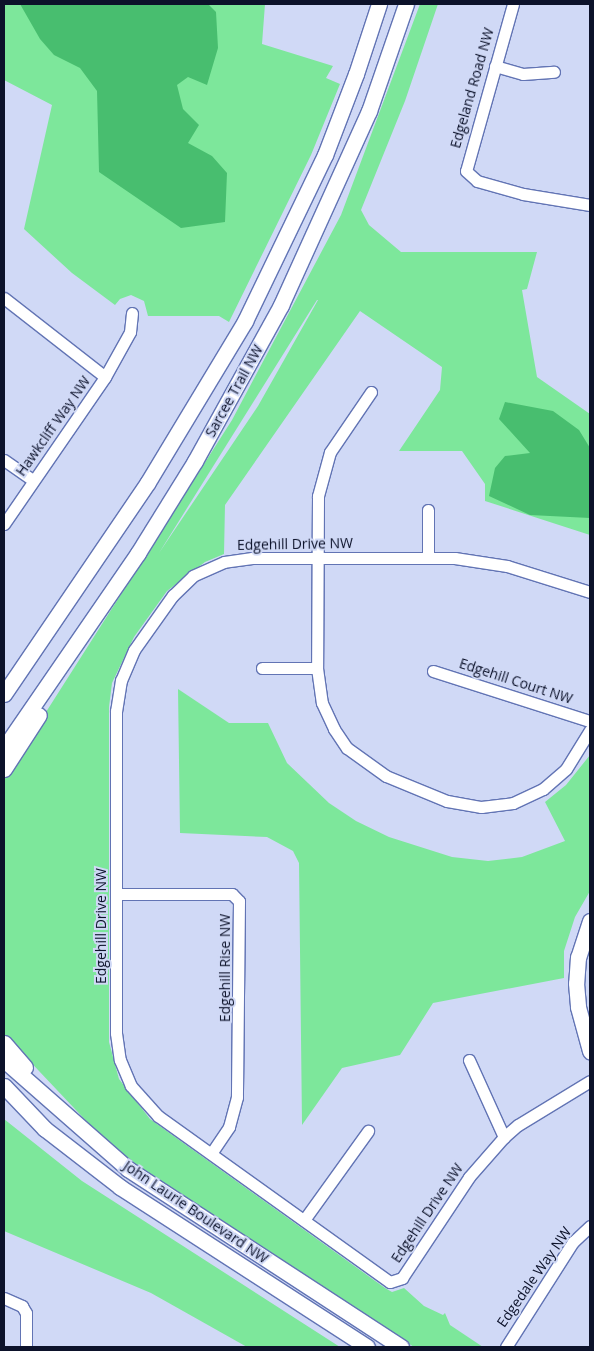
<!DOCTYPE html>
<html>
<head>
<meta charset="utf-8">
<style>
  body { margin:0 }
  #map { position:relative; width:594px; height:1351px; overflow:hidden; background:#d0d9f6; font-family:"Open Sans",sans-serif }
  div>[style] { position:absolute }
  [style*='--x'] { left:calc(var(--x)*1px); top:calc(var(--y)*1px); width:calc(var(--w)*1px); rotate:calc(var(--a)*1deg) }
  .green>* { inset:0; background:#7de79b }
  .forest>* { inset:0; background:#48be6f }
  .roads { filter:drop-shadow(1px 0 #6274b4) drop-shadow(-1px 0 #6274b4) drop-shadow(0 1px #6274b4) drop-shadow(0 -1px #6274b4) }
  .street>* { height:11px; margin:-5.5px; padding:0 5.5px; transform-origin:5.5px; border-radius:5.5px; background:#fff }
  .secondary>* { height:15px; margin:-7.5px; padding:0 7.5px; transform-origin:7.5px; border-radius:7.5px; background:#fff }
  span { translate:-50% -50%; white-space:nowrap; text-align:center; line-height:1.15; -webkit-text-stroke:4px #d0d9f6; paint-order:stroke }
  .street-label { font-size:14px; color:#0c122a }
  .frame { position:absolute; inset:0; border:5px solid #0c122a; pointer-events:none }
</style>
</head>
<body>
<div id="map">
  <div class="green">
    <div style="clip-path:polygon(4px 4px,265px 4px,262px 44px,333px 66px,326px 78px,340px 84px,311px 155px,229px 322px,219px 316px,148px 316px,144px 301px,131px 295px,120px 299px,115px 305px,72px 273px,24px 229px,52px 105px,4px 80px)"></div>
    <div style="clip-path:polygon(evenodd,420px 4px,438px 4px,405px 101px,361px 210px,369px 225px,401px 252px,537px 252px,527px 289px,522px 290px,537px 377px,590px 414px,590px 535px,485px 501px,485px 484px,462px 451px,399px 451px,440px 390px,442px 367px,360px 311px,225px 505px,224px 554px,205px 562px,167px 591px,134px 637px,112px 683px,109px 707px,109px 1042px,119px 1079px,150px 1119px,385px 1288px,392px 1292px,404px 1288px,424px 1306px,443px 1315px,445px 1313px,450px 1325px,483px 1347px,414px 1347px,203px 1213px,109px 1145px,4px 1034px,4px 778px,232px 420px,341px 215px,420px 4px,318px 300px,258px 406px,159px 553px,317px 300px,318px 300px)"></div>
    <div style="clip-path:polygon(178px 689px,229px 723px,268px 723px,287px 763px,329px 803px,356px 821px,389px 837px,452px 857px,488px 861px,522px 857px,565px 841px,545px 802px,566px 785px,590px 755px,590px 891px,575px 917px,564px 951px,564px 978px,433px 1003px,400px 1055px,342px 1068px,302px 1125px,299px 863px,293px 851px,267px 837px,180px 833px)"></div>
    <div style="clip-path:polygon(4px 1119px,82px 1181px,340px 1347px,247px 1347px,151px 1293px,4px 1231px)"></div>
  </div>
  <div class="forest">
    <div style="clip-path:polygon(20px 4px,208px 4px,216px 12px,218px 48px,207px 85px,188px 77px,177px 85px,183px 109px,199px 125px,188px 143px,212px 156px,227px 173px,225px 222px,181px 228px,99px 172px,97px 91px,80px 68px,54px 55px,40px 39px)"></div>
    <div style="clip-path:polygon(505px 402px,553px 411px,579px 430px,590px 448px,590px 518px,530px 515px,489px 496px,495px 468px,505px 456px,530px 453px,499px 419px)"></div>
  </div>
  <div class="roads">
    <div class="street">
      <div style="--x:513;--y:4;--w:173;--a:105.7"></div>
      <div style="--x:466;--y:171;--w:15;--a:42"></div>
      <div style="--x:477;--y:181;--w:48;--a:15.8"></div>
      <div style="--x:523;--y:194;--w:68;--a:9.3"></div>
      <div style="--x:495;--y:66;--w:29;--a:16"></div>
      <div style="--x:523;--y:74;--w:31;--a:-4"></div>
      <div style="--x:4;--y:298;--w:128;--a:38"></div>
      <div style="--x:371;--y:392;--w:73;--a:124.3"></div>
      <div style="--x:330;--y:452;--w:46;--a:105.3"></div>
      <div style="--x:318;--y:496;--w:172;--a:90.3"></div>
      <div style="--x:317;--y:668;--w:35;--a:82"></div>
      <div style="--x:322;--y:703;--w:29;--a:65"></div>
      <div style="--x:334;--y:729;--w:23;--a:56"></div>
      <div style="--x:347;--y:748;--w:48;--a:35.7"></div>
      <div style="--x:386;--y:776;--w:66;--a:22.3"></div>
      <div style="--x:447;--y:801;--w:35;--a:10"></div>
      <div style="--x:481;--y:807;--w:32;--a:-7"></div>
      <div style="--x:513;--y:803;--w:33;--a:-25"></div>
      <div style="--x:543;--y:789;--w:30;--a:-41"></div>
      <div style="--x:566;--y:769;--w:46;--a:-58.4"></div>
      <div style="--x:4;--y:460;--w:35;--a:35"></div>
      <div style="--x:428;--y:510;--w:48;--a:90"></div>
      <div style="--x:4;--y:524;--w:178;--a:-55.5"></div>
      <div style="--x:105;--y:377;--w:51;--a:-60.9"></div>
      <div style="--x:130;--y:332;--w:19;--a:-84"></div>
      <div style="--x:590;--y:592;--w:87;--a:-162.6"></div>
      <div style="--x:507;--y:566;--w:53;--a:-171.3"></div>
      <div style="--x:455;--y:558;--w:203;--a:180"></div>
      <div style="--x:252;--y:558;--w:28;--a:172"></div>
      <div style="--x:224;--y:562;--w:34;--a:156"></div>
      <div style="--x:193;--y:576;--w:28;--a:136"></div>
      <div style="--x:173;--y:595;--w:67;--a:125.3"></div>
      <div style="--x:134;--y:650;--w:33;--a:113"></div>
      <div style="--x:121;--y:680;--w:31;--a:99"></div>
      <div style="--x:116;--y:711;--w:322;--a:90"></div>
      <div style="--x:116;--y:1033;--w:27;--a:82"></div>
      <div style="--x:120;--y:1060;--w:28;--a:67"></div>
      <div style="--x:131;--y:1086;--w:40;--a:48"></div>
      <div style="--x:158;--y:1116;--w:285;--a:35.6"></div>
      <div style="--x:390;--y:1282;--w:13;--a:-18"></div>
      <div style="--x:402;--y:1278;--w:121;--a:-56.4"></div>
      <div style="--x:469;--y:1177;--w:53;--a:-48.8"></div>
      <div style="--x:504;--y:1137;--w:18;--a:-41"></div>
      <div style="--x:518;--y:1125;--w:84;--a:-31.4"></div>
      <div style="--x:262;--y:668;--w:55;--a:0"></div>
      <div style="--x:433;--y:671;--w:165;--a:17.7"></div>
      <div style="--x:116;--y:894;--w:116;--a:0"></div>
      <div style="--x:232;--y:894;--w:10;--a:45"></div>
      <div style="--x:239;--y:901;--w:196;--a:90.6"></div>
      <div style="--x:237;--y:1097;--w:31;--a:105"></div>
      <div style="--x:229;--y:1127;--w:32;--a:124"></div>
      <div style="--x:469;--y:1060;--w:85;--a:65.6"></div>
      <div style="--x:304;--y:1220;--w:110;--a:-54.3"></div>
      <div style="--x:4;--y:1298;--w:20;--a:24"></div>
      <div style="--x:22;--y:1306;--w:8;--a:60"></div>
      <div style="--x:26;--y:1313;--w:34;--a:90"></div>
      <div style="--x:506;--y:1347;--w:125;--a:-57.5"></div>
      <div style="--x:573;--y:1242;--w:23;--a:-43"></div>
    </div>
    <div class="secondary">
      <div style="--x:4;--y:694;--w:256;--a:-55.8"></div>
      <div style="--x:148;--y:482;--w:188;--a:-58.9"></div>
      <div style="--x:245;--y:321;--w:184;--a:-64.3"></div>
      <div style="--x:325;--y:155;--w:87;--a:-69.1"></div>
      <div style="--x:356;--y:74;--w:74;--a:-71.8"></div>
      <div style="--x:4;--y:748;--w:237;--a:-55.5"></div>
      <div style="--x:138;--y:553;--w:108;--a:-58.2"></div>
      <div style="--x:195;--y:461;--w:178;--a:-61.1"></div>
      <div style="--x:281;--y:305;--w:213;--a:-65.6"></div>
      <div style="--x:369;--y:111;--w:113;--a:-70.9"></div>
      <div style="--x:4;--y:769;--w:64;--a:-57.1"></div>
      <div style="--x:590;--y:921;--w:38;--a:108"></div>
      <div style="--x:578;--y:957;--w:26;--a:94"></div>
      <div style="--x:576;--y:983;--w:24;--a:85"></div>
      <div style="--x:578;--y:1007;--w:46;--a:74.7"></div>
      <div style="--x:4;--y:1043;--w:32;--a:49"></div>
      <div style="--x:4;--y:1060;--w:165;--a:41.3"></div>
      <div style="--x:128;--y:1169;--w:326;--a:33.1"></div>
      <div style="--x:4;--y:1086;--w:59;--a:46.4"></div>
      <div style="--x:45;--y:1129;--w:95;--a:37.7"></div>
      <div style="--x:120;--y:1187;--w:294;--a:32.9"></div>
    </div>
  </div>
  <div class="street-label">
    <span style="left:472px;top:88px;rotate:-74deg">Edgeland Road NW</span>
    <span style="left:234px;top:391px;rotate:-61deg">Sarcee Trail NW</span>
    <span style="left:53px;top:426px;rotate:-55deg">Hawkcliff Way NW</span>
    <span style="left:295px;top:544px;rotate:-1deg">Edgehill Drive NW</span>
    <span style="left:516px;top:681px;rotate:18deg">Edgehill Court NW</span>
    <span style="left:101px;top:926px;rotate:-90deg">Edgehill Drive NW</span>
    <span style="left:225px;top:968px;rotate:-90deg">Edgehill Rise NW</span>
    <span style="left:196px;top:1212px;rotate:34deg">John Laurie Boulevard NW</span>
    <span style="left:427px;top:1213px;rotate:-56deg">Edgehill Drive NW</span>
    <span style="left:534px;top:1277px;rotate:-55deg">Edgedale Way NW</span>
  </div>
  <div class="frame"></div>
</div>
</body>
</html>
